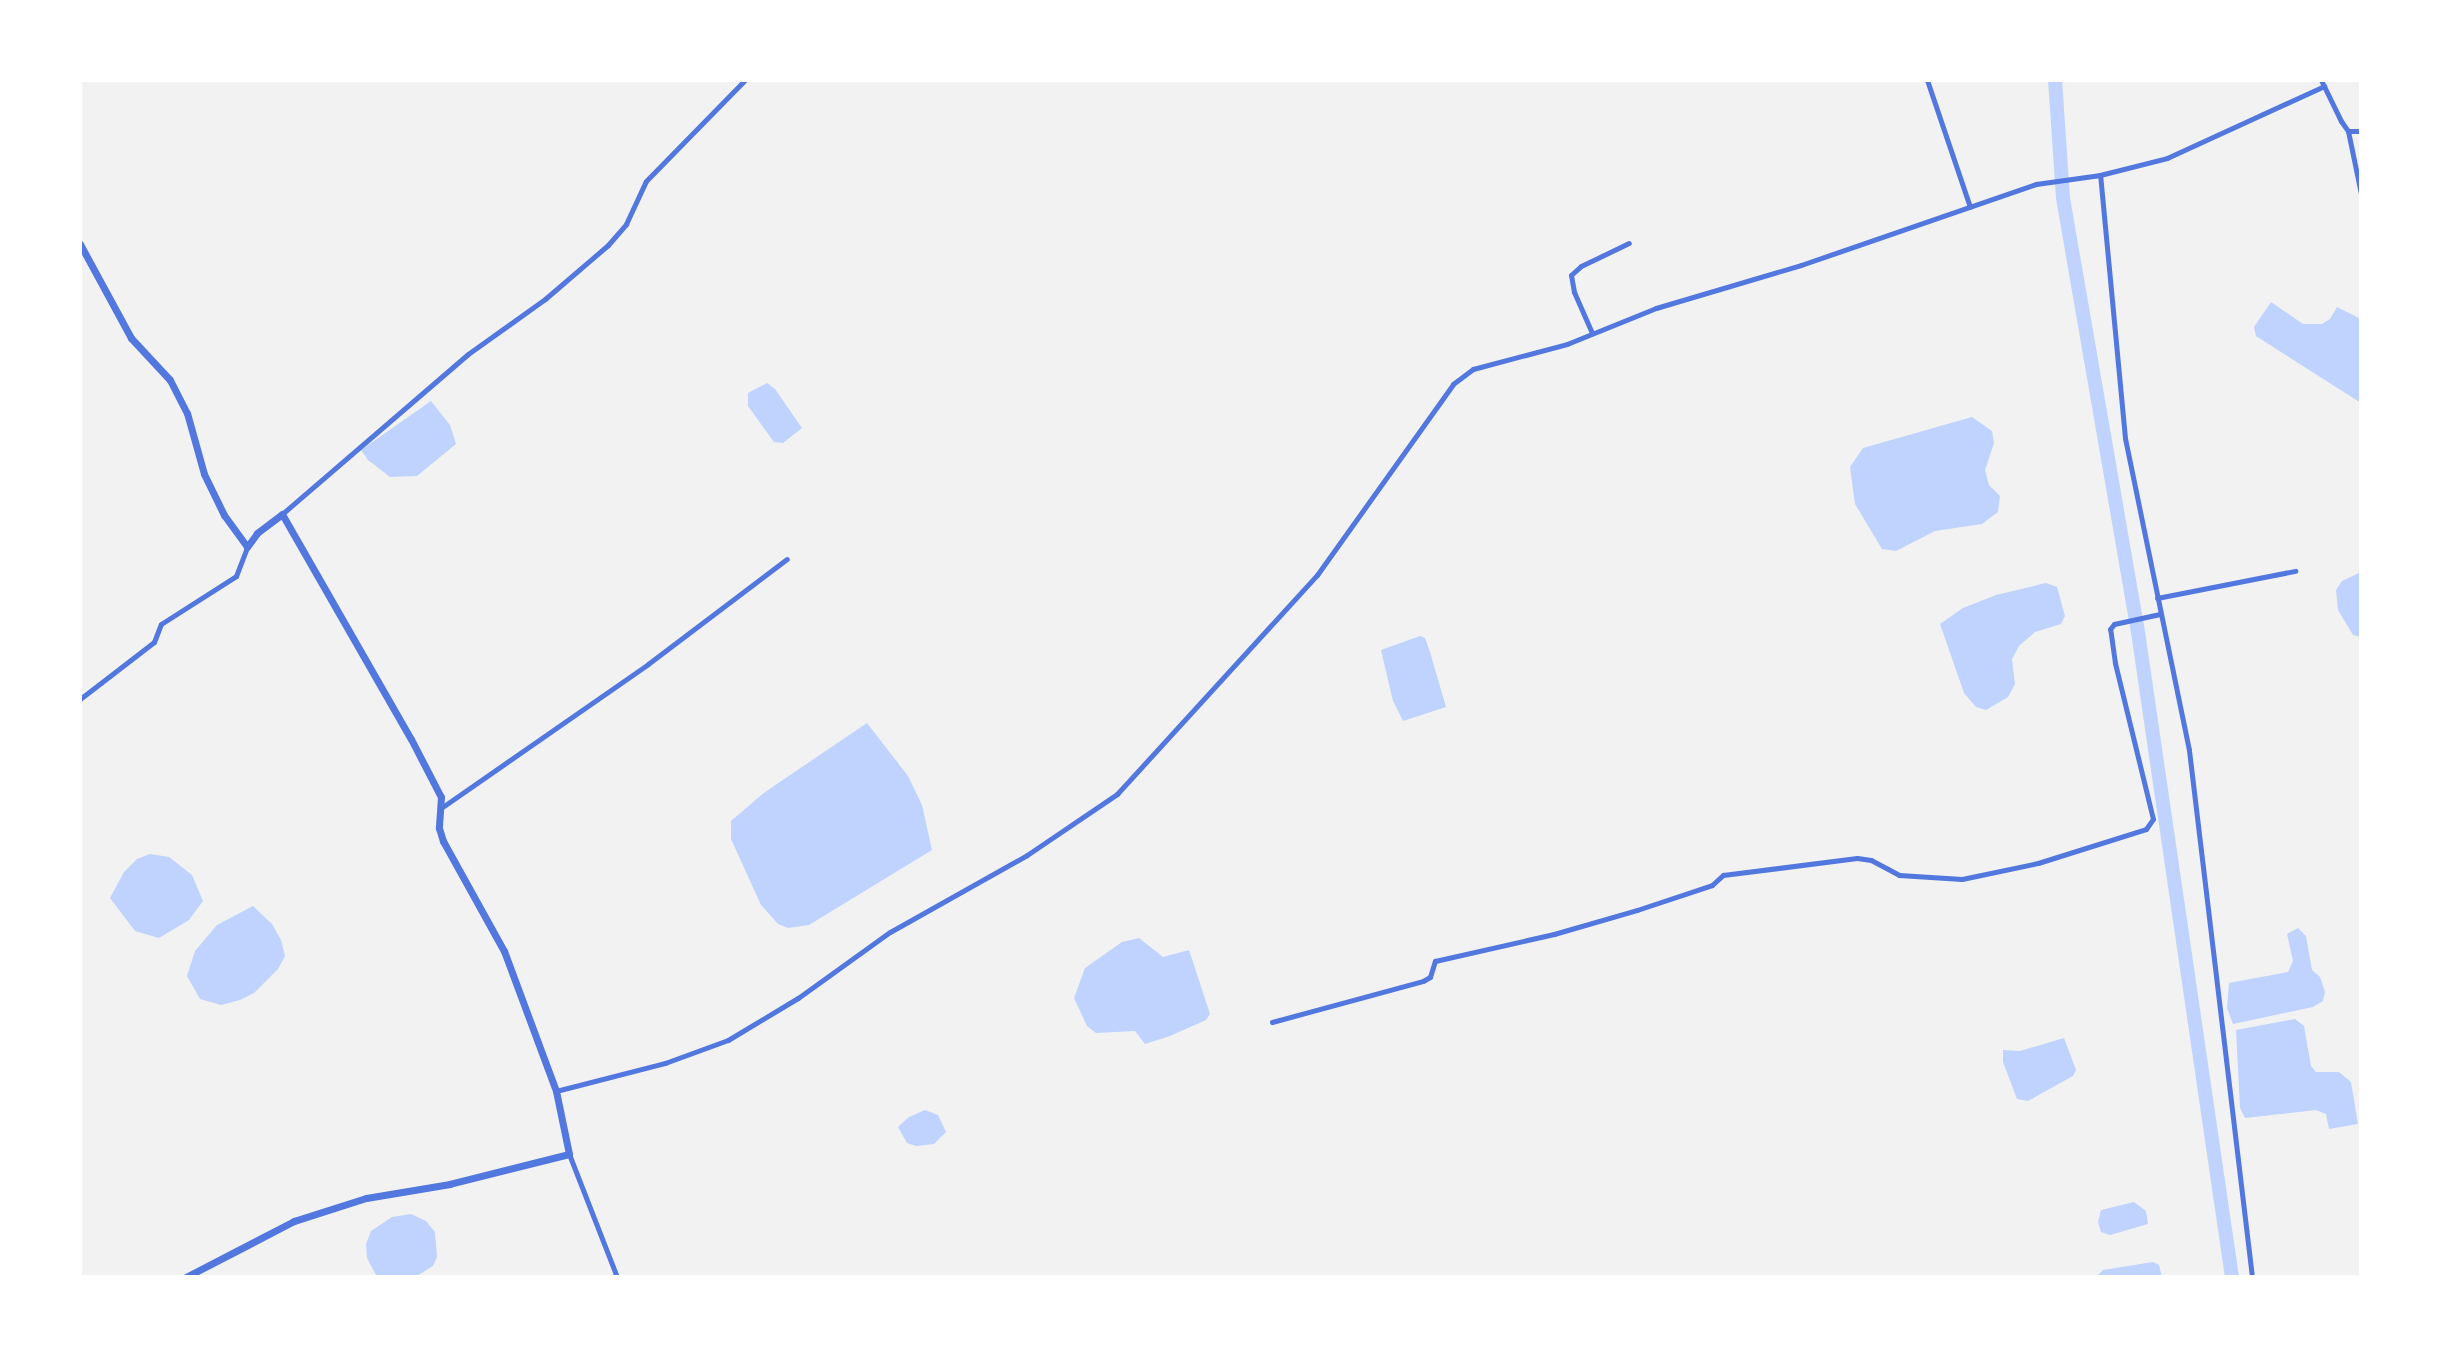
<!DOCTYPE html>
<html>
<head>
<meta charset="utf-8">
<style>
  body { margin:0 }
  #map { position:relative; width:2441px; height:1357px; overflow:hidden; background:#f2f2f2; font-family:"Playfair Display",serif }
  div>[style] { position:absolute }
  [style*='--x'] { left:calc(var(--x)*1px); top:calc(var(--y)*1px); width:calc(var(--w)*1px); rotate:calc(var(--a)*1deg) }
  .water>* { inset:0; background:#bfd3fe }
  .canal>* { height:14px; margin:-7px; padding:0 7px; transform-origin:7px; border-radius:7px; background:#bfd3fe }
  .minor>* { height:5px; margin:-2.5px; padding:0 2.5px; transform-origin:2.5px; border-radius:2.5px; background:#5277de }
  .tertiary>* { height:7px; margin:-3.5px; padding:0 3.5px; transform-origin:3.5px; border-radius:3.5px; background:#5277de }
  span { translate:-50% -50%; white-space:nowrap; text-align:center; line-height:1.15; -webkit-text-stroke:6px #fff; paint-order:stroke }
  .frame { position:absolute; inset:0; border:82px solid #fff; pointer-events:none }
</style>
</head>
<body>
<div id="map">
  <div class="water">
    <div style="clip-path:polygon(2271px 302px,2303px 324px,2322px 324px,2330px 319px,2337px 307px,2361px 319px,2361px 403px,2256px 336px,2254px 327px)"></div>
    <div style="clip-path:polygon(767px 383px,775px 389px,802px 428px,783px 443px,774px 442px,748px 406px,748px 393px)"></div>
    <div style="clip-path:polygon(431px 401px,450px 425px,456px 444px,417px 476px,390px 477px,368px 460px,361px 450px)"></div>
    <div style="clip-path:polygon(1972px 417px,1992px 431px,1994px 443px,1985px 470px,1989px 485px,2000px 496px,1998px 512px,1982px 524px,1935px 531px,1896px 551px,1882px 549px,1855px 504px,1850px 467px,1863px 448px)"></div>
    <div style="clip-path:polygon(2361px 572px,2361px 637px,2353px 635px,2338px 610px,2336px 590px,2342px 581px)"></div>
    <div style="clip-path:polygon(2046px 583px,2057px 587px,2065px 616px,2061px 624px,2035px 632px,2019px 646px,2012px 659px,2015px 684px,2008px 697px,1986px 710px,1976px 707px,1964px 693px,1940px 624px,1963px 608px,1996px 595px)"></div>
    <div style="clip-path:polygon(1420px 636px,1425px 638px,1430px 652px,1446px 707px,1403px 721px,1393px 701px,1381px 650px)"></div>
    <div style="clip-path:polygon(867px 723px,908px 776px,922px 805px,932px 850px,809px 925px,788px 928px,778px 924px,761px 905px,731px 839px,731px 821px,765px 792px)"></div>
    <div style="clip-path:polygon(150px 854px,169px 857px,192px 875px,203px 901px,189px 920px,159px 938px,135px 931px,110px 898px,124px 872px,137px 859px)"></div>
    <div style="clip-path:polygon(253px 906px,272px 924px,281px 940px,285px 956px,278px 969px,254px 993px,240px 1000px,221px 1005px,200px 999px,187px 976px,195px 951px,217px 925px)"></div>
    <div style="clip-path:polygon(2298px 928px,2306px 936px,2312px 970px,2320px 977px,2325px 992px,2323px 1001px,2313px 1007px,2233px 1024px,2227px 1008px,2229px 983px,2288px 972px,2293px 961px,2287px 934px)"></div>
    <div style="clip-path:polygon(1139px 938px,1163px 957px,1189px 950px,1210px 1014px,1206px 1020px,1170px 1036px,1145px 1044px,1135px 1031px,1096px 1033px,1087px 1026px,1074px 998px,1085px 968px,1122px 942px)"></div>
    <div style="clip-path:polygon(2295px 1019px,2304px 1026px,2311px 1066px,2316px 1072px,2339px 1072px,2351px 1082px,2358px 1124px,2329px 1129px,2326px 1114px,2316px 1110px,2245px 1118px,2240px 1108px,2236px 1030px)"></div>
    <div style="clip-path:polygon(2064px 1038px,2076px 1070px,2073px 1076px,2028px 1101px,2017px 1099px,2003px 1062px,2003px 1050px,2020px 1051px)"></div>
    <div style="clip-path:polygon(925px 1110px,938px 1115px,946px 1132px,934px 1144px,916px 1146px,907px 1143px,898px 1127px,909px 1117px)"></div>
    <div style="clip-path:polygon(2134px 1202px,2146px 1211px,2148px 1224px,2110px 1235px,2101px 1232px,2098px 1222px,2101px 1210px)"></div>
    <div style="clip-path:polygon(411px 1214px,426px 1221px,435px 1232px,437px 1257px,433px 1266px,415px 1277px,377px 1277px,367px 1258px,366px 1244px,371px 1231px,392px 1217px)"></div>
    <div style="clip-path:polygon(2153px 1262px,2159px 1265px,2162px 1277px,2096px 1277px,2103px 1270px)"></div>
  </div>
  <div class="canal">
    <div style="--x:2055;--y:80;--w:118;--a:86.1"></div>
    <div style="--x:2063;--y:198;--w:448;--a:80.2"></div>
    <div style="--x:2139;--y:639;--w:645;--a:81.71"></div>
  </div>
  <div class="minor">
    <div style="--x:1927;--y:80;--w:134;--a:71.3"></div>
    <div style="--x:2321;--y:80;--w:46;--a:64"></div>
    <div style="--x:2341;--y:121;--w:12;--a:55"></div>
    <div style="--x:2348;--y:131;--w:13;--a:0"></div>
    <div style="--x:2348;--y:131;--w:64;--a:78.3"></div>
    <div style="--x:1592;--y:333;--w:45;--a:-113.7"></div>
    <div style="--x:1574;--y:292;--w:17;--a:-100"></div>
    <div style="--x:1571;--y:275;--w:13;--a:-42"></div>
    <div style="--x:1581;--y:266;--w:53;--a:-25.6"></div>
    <div style="--x:282;--y:514;--w:245;--a:-40.7"></div>
    <div style="--x:468;--y:354;--w:95;--a:-35.5"></div>
    <div style="--x:545;--y:299;--w:83;--a:-40.6"></div>
    <div style="--x:608;--y:245;--w:28;--a:-49"></div>
    <div style="--x:626;--y:224;--w:47;--a:-65.1"></div>
    <div style="--x:646;--y:181;--w:141;--a:-45.6"></div>
    <div style="--x:2157;--y:598;--w:141;--a:-11.1"></div>
    <div style="--x:80;--y:699;--w:93;--a:-37.6"></div>
    <div style="--x:154;--y:642;--w:19;--a:-69"></div>
    <div style="--x:161;--y:624;--w:89;--a:-32.6"></div>
    <div style="--x:236;--y:576;--w:31;--a:-69"></div>
    <div style="--x:441;--y:808;--w:252;--a:-34.8"></div>
    <div style="--x:648;--y:664;--w:174;--a:-37.1"></div>
    <div style="--x:1272;--y:1022;--w:156;--a:-15.2"></div>
    <div style="--x:1423;--y:981;--w:8;--a:-30"></div>
    <div style="--x:1430;--y:977;--w:17;--a:-73"></div>
    <div style="--x:1435;--y:961;--w:122;--a:-12.8"></div>
    <div style="--x:1554;--y:934;--w:86;--a:-16.1"></div>
    <div style="--x:1637;--y:910;--w:79;--a:-18.4"></div>
    <div style="--x:1712;--y:885;--w:15;--a:-42"></div>
    <div style="--x:1723;--y:875;--w:135;--a:-7.2"></div>
    <div style="--x:1857;--y:858;--w:14;--a:8"></div>
    <div style="--x:1871;--y:860;--w:32;--a:28"></div>
    <div style="--x:1899;--y:875;--w:63;--a:3.6"></div>
    <div style="--x:1962;--y:879;--w:78;--a:-11.9"></div>
    <div style="--x:2038;--y:863;--w:113;--a:-17.5"></div>
    <div style="--x:2146;--y:829;--w:12;--a:-55"></div>
    <div style="--x:2153;--y:819;--w:161;--a:-103.7"></div>
    <div style="--x:2115;--y:663;--w:34;--a:-98"></div>
    <div style="--x:2110;--y:629;--w:6;--a:-51"></div>
    <div style="--x:2114;--y:624;--w:47;--a:-12.3"></div>
    <div style="--x:556;--y:1091;--w:113;--a:-14.4"></div>
    <div style="--x:665;--y:1063;--w:67;--a:-20.1"></div>
    <div style="--x:728;--y:1040;--w:82;--a:-31"></div>
    <div style="--x:798;--y:998;--w:113;--a:-35.7"></div>
    <div style="--x:890;--y:932;--w:157;--a:-29.3"></div>
    <div style="--x:1027;--y:855;--w:109;--a:-34.1"></div>
    <div style="--x:1117;--y:794;--w:297;--a:-47.6"></div>
    <div style="--x:1317;--y:575;--w:234;--a:-54.5"></div>
    <div style="--x:1453;--y:384;--w:25;--a:-37"></div>
    <div style="--x:1473;--y:369;--w:97;--a:-14.9"></div>
    <div style="--x:1567;--y:344;--w:96;--a:-22"></div>
    <div style="--x:1656;--y:308;--w:151;--a:-16.5"></div>
    <div style="--x:1801;--y:265;--w:249;--a:-19"></div>
    <div style="--x:2036;--y:184;--w:65;--a:-8"></div>
    <div style="--x:569;--y:1154;--w:132;--a:68.7"></div>
    <div style="--x:2252;--y:1277;--w:531;--a:-96.82"></div>
    <div style="--x:2189;--y:750;--w:318;--a:-101.6"></div>
    <div style="--x:2125;--y:438;--w:264;--a:-95.4"></div>
    <div style="--x:2100;--y:175;--w:69;--a:-14.2"></div>
    <div style="--x:2167;--y:158;--w:173;--a:-24.6"></div>
  </div>
  <div class="tertiary">
    <div style="--x:80;--y:244;--w:107;--a:61.5"></div>
    <div style="--x:131;--y:338;--w:57;--a:47.1"></div>
    <div style="--x:170;--y:380;--w:37;--a:63"></div>
    <div style="--x:187;--y:413;--w:63;--a:74.4"></div>
    <div style="--x:204;--y:474;--w:46;--a:64"></div>
    <div style="--x:224;--y:515;--w:39;--a:54"></div>
    <div style="--x:247;--y:547;--w:17;--a:-54"></div>
    <div style="--x:257;--y:533;--w:31;--a:-37"></div>
    <div style="--x:282;--y:514;--w:259;--a:60.2"></div>
    <div style="--x:411;--y:739;--w:65;--a:62.7"></div>
    <div style="--x:441;--y:797;--w:31;--a:94"></div>
    <div style="--x:439;--y:828;--w:14;--a:73"></div>
    <div style="--x:443;--y:841;--w:126;--a:61"></div>
    <div style="--x:504;--y:951;--w:149;--a:69.6"></div>
    <div style="--x:556;--y:1091;--w:64;--a:78.3"></div>
    <div style="--x:569;--y:1154;--w:123;--a:165.9"></div>
    <div style="--x:450;--y:1184;--w:85;--a:170.5"></div>
    <div style="--x:366;--y:1198;--w:76;--a:162.3"></div>
    <div style="--x:294;--y:1221;--w:122;--a:152.6"></div>
  </div>
  <div class="frame"></div>
</div>
</body>
</html>
